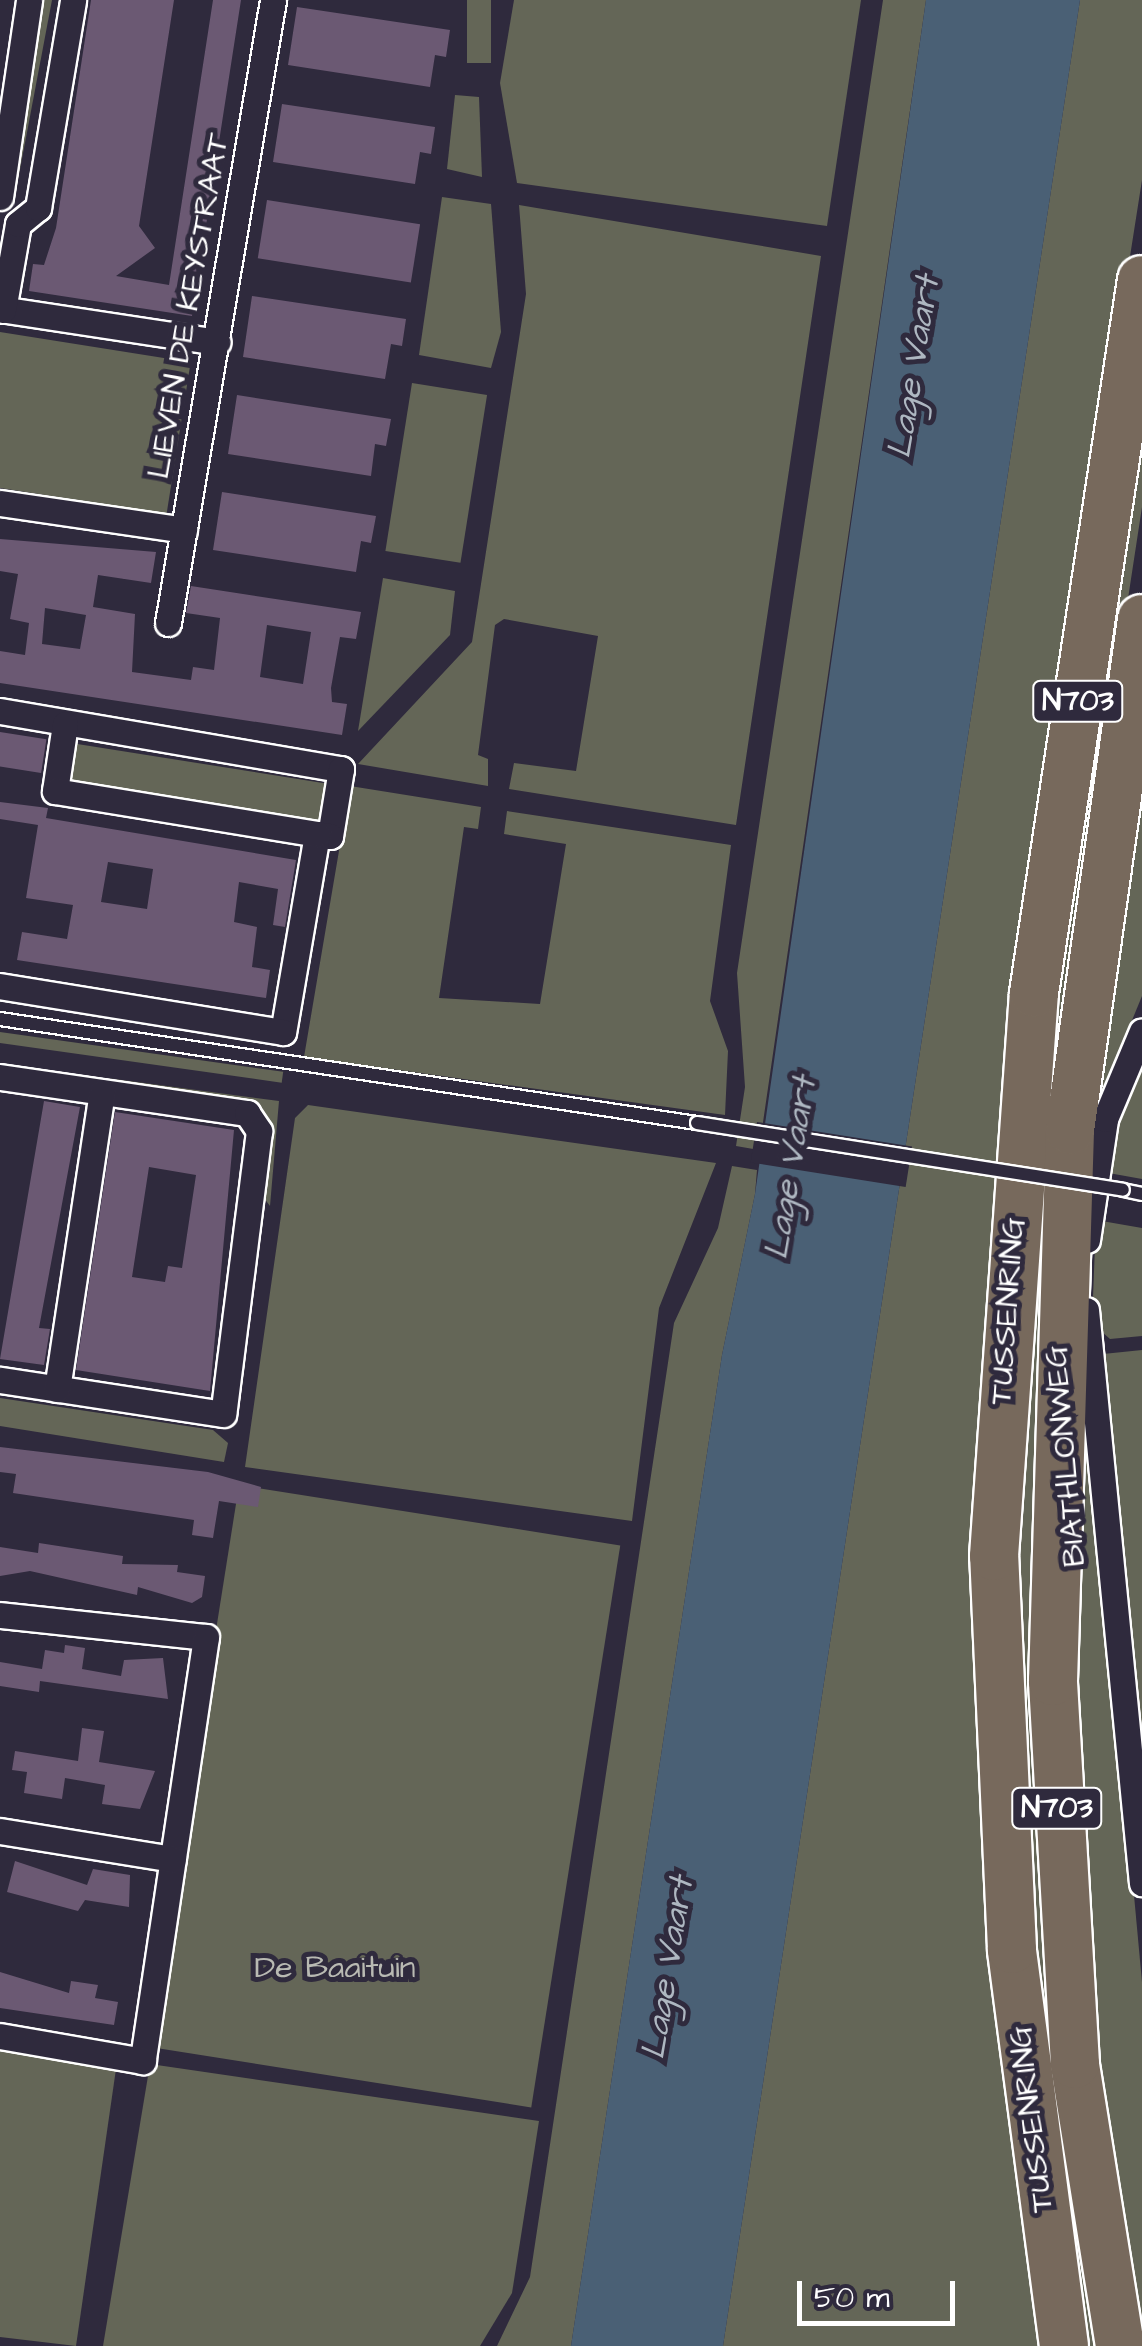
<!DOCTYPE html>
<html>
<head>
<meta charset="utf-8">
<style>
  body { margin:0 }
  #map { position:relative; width:1142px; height:2346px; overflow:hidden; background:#2f2a3d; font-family:"Architects Daughter",sans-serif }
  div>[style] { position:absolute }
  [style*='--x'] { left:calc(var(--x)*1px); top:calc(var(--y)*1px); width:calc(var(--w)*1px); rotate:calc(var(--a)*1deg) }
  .green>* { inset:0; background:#646657; transform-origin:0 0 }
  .water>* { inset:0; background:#4a6075 }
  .pier>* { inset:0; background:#2f2a3d; transform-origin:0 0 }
  .building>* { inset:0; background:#6b5973; transform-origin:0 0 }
  .roads { filter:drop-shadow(2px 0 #fff) drop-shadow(-2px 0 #fff) drop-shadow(0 2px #fff) drop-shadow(0 -2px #fff) }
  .lane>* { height:12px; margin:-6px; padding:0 6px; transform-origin:6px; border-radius:6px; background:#2f2a3d }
  .street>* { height:25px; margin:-12.5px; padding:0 12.5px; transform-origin:12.5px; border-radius:12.5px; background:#2f2a3d }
  .highway>* { height:48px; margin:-24px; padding:0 24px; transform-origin:24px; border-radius:24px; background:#77695c }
  .bridges { filter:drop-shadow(2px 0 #fff) drop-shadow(-2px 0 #fff) drop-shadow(0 2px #fff) drop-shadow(0 -2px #fff) }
  .lane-bridge>* { height:12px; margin:-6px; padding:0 6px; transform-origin:6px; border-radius:6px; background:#2f2a3d }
  span { translate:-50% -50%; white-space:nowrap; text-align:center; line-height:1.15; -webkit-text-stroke:10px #2f2a3d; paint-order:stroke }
  .shield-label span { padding:2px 8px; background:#2f2a3d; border:2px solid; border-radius:8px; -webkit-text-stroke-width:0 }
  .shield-label { font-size:30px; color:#fff; font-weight:700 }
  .street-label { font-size:32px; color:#fff }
  .park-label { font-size:32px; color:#b9bab3 }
  .water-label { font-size:35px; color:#aeb7c1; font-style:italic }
  .scale { position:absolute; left:797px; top:2281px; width:158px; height:45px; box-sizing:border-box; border:5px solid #fff; border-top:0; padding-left:12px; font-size:30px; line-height:35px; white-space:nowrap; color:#fff; -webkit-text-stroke:8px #2f2a3d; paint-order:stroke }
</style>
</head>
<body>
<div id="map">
  <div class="green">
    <div style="clip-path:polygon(38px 0,52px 0,14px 201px,9px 196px)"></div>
    <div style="left:467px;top:0;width:24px;height:63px"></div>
    <div style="clip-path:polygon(514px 0,861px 0,827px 226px,517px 183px,500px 83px)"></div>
    <div style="clip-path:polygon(883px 0,926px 0,759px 1150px,736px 1146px,745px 1087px,737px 973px)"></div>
    <div style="clip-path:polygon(1080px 0,1142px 0,1142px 180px,1066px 665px,999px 1234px,1051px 2346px,723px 2346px)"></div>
    <div style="clip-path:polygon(455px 95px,479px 97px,482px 177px,447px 169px)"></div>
    <div style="clip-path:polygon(442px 197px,491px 204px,501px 332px,491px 368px,419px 355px)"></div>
    <div style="clip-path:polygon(519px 205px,821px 256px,736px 825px,509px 789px,514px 763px,576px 771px,598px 636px,504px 619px,495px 625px,478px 755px,488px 759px,488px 786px,358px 764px,472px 642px,526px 294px)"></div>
    <div style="left:0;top:332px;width:193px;height:154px;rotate:9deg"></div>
    <div style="clip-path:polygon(1142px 349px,1142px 507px,1076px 939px,1047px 1241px,1108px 2346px,1082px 2346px,1054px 2191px,1004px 1605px,1050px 957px)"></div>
    <div style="left:412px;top:383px;width:76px;height:170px;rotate:9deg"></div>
    <div style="clip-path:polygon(383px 578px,455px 591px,450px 635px,358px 731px)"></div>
    <div style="clip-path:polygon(1142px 704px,1142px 996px,1096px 1108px)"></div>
    <div style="left:71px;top:743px;width:263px;height:41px;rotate:9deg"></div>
    <div style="clip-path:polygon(350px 786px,481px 807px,478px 829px,464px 827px,439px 998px,540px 1004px,566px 844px,504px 834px,507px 811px,731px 845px,710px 1001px,728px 1051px,725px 1115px,304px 1057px)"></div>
    <div style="left:0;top:1032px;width:286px;height:11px;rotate:8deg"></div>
    <div style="clip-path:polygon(1142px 1050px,1142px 1179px,1103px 1172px,1110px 1120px)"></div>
    <div style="clip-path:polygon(107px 1078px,279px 1101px,270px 1206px,261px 1194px,262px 1110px)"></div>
    <div style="clip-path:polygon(308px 1105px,716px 1163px,659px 1308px,632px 1521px,245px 1467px,295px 1118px)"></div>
    <div style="clip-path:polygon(732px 1166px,757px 1170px,755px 1194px,722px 1355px,571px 2346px,497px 2346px,530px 2277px,674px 1323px,718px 1228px)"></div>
    <div style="clip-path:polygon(1096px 1220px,1142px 1228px,1142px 1336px,1110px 1339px,1092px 1323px)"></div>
    <div style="clip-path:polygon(1078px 1288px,1142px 1982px,1142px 2346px,1084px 1993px,1070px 1392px)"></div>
    <div style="clip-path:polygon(1142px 1350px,1142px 1825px,1096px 1363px,1103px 1354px)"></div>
    <div style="clip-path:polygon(0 1398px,213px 1430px,228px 1443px,224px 1462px,0 1426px)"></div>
    <div style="left:239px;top:1485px;width:386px;height:569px;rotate:9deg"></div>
    <div style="clip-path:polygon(8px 2044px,117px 2062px,76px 2346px,0 2337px,0 2051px)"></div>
    <div style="clip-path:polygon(150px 2064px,539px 2121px,512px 2293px,480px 2346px,103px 2346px)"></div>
  </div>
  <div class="water">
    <div style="clip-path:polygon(926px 0,1080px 0,723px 2346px,571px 2346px,722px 1355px,755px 1194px)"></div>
  </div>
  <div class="pier">
    <div style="left:757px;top:1122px;width:157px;height:41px;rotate:9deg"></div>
  </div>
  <div class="building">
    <div style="clip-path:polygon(91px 0,174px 0,139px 226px,155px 248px,116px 276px,169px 285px,213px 0,241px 0,192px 316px,29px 291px,33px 264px,44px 265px,56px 228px)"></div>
    <div style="clip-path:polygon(297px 7px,450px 30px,446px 57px,435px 55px,430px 87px,288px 65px)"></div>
    <div style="clip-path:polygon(282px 104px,435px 127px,431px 154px,420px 152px,415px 184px,273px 162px)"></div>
    <div style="left:267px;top:200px;width:155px;height:59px;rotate:9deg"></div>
    <div style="clip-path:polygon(252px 296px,406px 319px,402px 346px,391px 344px,385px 379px,243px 357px)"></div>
    <div style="clip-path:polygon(237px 395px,391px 419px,386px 446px,375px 444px,371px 476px,228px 454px)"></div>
    <div style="clip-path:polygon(222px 492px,376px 516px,371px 543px,361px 541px,356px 572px,213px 550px)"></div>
    <div style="clip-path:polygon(evenodd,0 539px,156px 552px,151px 583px,98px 575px,93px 607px,135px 614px,132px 672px,191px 680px,193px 667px,214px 670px,220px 618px,186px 613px,191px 586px,361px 612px,356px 639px,340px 637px,331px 688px,332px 702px,347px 704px,342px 735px,0 683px,0 651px,25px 655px,29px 623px,10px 619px,18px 574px,0 571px,0 539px,45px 608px,86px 615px,80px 649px,42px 644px,45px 608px,0 539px,267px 625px,311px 632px,303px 684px,260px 677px,267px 625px)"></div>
    <div style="left:0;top:732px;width:47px;height:34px;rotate:9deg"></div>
    <div style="clip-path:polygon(evenodd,0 802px,48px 808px,46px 818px,296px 860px,285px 927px,273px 925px,278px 889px,239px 882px,234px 922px,257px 927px,252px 967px,270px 970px,266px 998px,17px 960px,22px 932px,67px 939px,73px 905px,26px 898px,38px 825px,0 819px,0 802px,108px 862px,153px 869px,147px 909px,101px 902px,108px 862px)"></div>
    <div style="clip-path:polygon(44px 1101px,80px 1107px,39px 1328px,50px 1329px,44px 1365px,0 1359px)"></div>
    <div style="clip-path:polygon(evenodd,115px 1112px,234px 1130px,210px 1391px,76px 1370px,115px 1112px,149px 1167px,196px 1175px,182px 1268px,168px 1266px,165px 1282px,132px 1277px,149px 1167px)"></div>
    <div style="clip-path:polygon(0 1447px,208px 1472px,261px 1487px,258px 1507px,219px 1501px,213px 1538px,192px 1535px,194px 1520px,13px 1493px,16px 1474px,0 1472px)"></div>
    <div style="clip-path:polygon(39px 1543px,123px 1556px,122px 1564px,178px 1565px,177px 1572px,205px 1576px,202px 1597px,192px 1603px,138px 1587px,137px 1595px,30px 1571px,0 1576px,0 1547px,38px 1553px)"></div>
    <div style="clip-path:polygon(65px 1645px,85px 1648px,82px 1669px,121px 1676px,124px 1660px,163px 1658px,168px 1699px,40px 1681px,39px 1692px,0 1686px,0 1662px,42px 1669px,45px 1650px,64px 1653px)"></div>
    <div style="clip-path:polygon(82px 1728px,104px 1731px,99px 1762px,155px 1771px,140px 1809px,102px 1804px,105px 1785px,65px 1778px,62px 1799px,24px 1793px,27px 1772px,12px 1770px,15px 1751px,78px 1761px)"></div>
    <div style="clip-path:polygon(15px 1861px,87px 1885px,93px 1869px,130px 1875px,129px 1907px,85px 1900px,78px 1911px,7px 1892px)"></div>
    <div style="clip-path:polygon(0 1972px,69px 1993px,71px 1981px,98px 1985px,95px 1998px,118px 2002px,114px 2025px,0 2008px)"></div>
  </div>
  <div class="roads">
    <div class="lane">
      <div style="--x:0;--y:1019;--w:705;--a:8.49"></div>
      <div style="--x:1123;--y:1190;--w:19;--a:12"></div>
    </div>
    <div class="street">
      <div style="--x:0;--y:197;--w:199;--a:-81.6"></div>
      <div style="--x:0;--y:309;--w:220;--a:8.6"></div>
      <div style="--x:3;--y:310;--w:87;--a:-80.1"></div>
      <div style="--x:18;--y:224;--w:26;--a:-39"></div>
      <div style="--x:38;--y:208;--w:211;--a:-80.4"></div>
      <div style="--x:0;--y:503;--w:186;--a:8.3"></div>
      <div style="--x:168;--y:623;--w:632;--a:-80.43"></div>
      <div style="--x:0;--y:711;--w:346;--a:9.7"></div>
      <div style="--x:341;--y:769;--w:68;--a:99.3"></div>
      <div style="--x:330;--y:836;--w:13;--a:-171"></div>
      <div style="--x:317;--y:834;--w:201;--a:99.7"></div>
      <div style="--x:283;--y:1032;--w:287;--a:-170.8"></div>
      <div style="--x:65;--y:724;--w:68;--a:98.5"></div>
      <div style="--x:55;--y:791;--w:266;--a:9.3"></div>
      <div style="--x:0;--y:1077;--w:250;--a:8.3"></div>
      <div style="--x:247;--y:1113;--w:22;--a:56"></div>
      <div style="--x:259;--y:1131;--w:285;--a:97.2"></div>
      <div style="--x:223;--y:1414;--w:226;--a:-171.3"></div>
      <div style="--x:1087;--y:1240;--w:122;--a:-81.5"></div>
      <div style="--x:1105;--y:1119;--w:95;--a:-67.2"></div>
      <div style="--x:1086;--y:1310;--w:576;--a:84.42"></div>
      <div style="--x:57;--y:1389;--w:300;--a:-81.4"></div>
      <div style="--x:0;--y:1615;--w:207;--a:6.1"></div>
      <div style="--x:206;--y:1637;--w:429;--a:98.5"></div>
      <div style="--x:143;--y:2061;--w:145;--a:-170.1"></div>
      <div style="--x:0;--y:1831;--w:175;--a:9.2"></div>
    </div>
    <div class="highway">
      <div style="--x:1064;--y:2346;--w:400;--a:-97.5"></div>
      <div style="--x:1012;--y:1949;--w:393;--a:-92.6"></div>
      <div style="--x:994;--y:1556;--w:564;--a:-85.94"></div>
      <div style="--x:1034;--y:993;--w:721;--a:-81.39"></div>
      <div style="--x:1120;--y:2346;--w:286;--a:-99.1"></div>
      <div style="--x:1075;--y:2064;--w:384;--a:-93.3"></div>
      <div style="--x:1053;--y:1681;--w:551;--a:-88.23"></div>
      <div style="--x:1070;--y:1130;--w:516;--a:-81.98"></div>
    </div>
  </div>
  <div class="bridges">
    <div class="lane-bridge">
      <div style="--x:697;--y:1123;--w:431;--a:8.9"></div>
    </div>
  </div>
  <div class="shield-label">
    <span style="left:1078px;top:701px">N703</span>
    <span style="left:1057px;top:1808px">N703</span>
  </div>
  <div class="street-label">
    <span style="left:189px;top:306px;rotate:-80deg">LIEVEN DE KEYSTRAAT</span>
    <span style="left:1008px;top:1311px;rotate:-86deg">TUSSENRING</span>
    <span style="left:1066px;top:1456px;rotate:-95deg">BIATHLONWEG</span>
    <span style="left:1032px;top:2119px;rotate:-97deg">TUSSENRING</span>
  </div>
  <div class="park-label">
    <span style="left:335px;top:1968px">De Baaituin</span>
  </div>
  <div class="water-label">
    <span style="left:914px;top:367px;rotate:-81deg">Lage Vaart</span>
    <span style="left:791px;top:1168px;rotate:-81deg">Lage Vaart</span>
    <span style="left:668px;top:1968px;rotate:-81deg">Lage Vaart</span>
  </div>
  <div class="scale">50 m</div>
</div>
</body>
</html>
